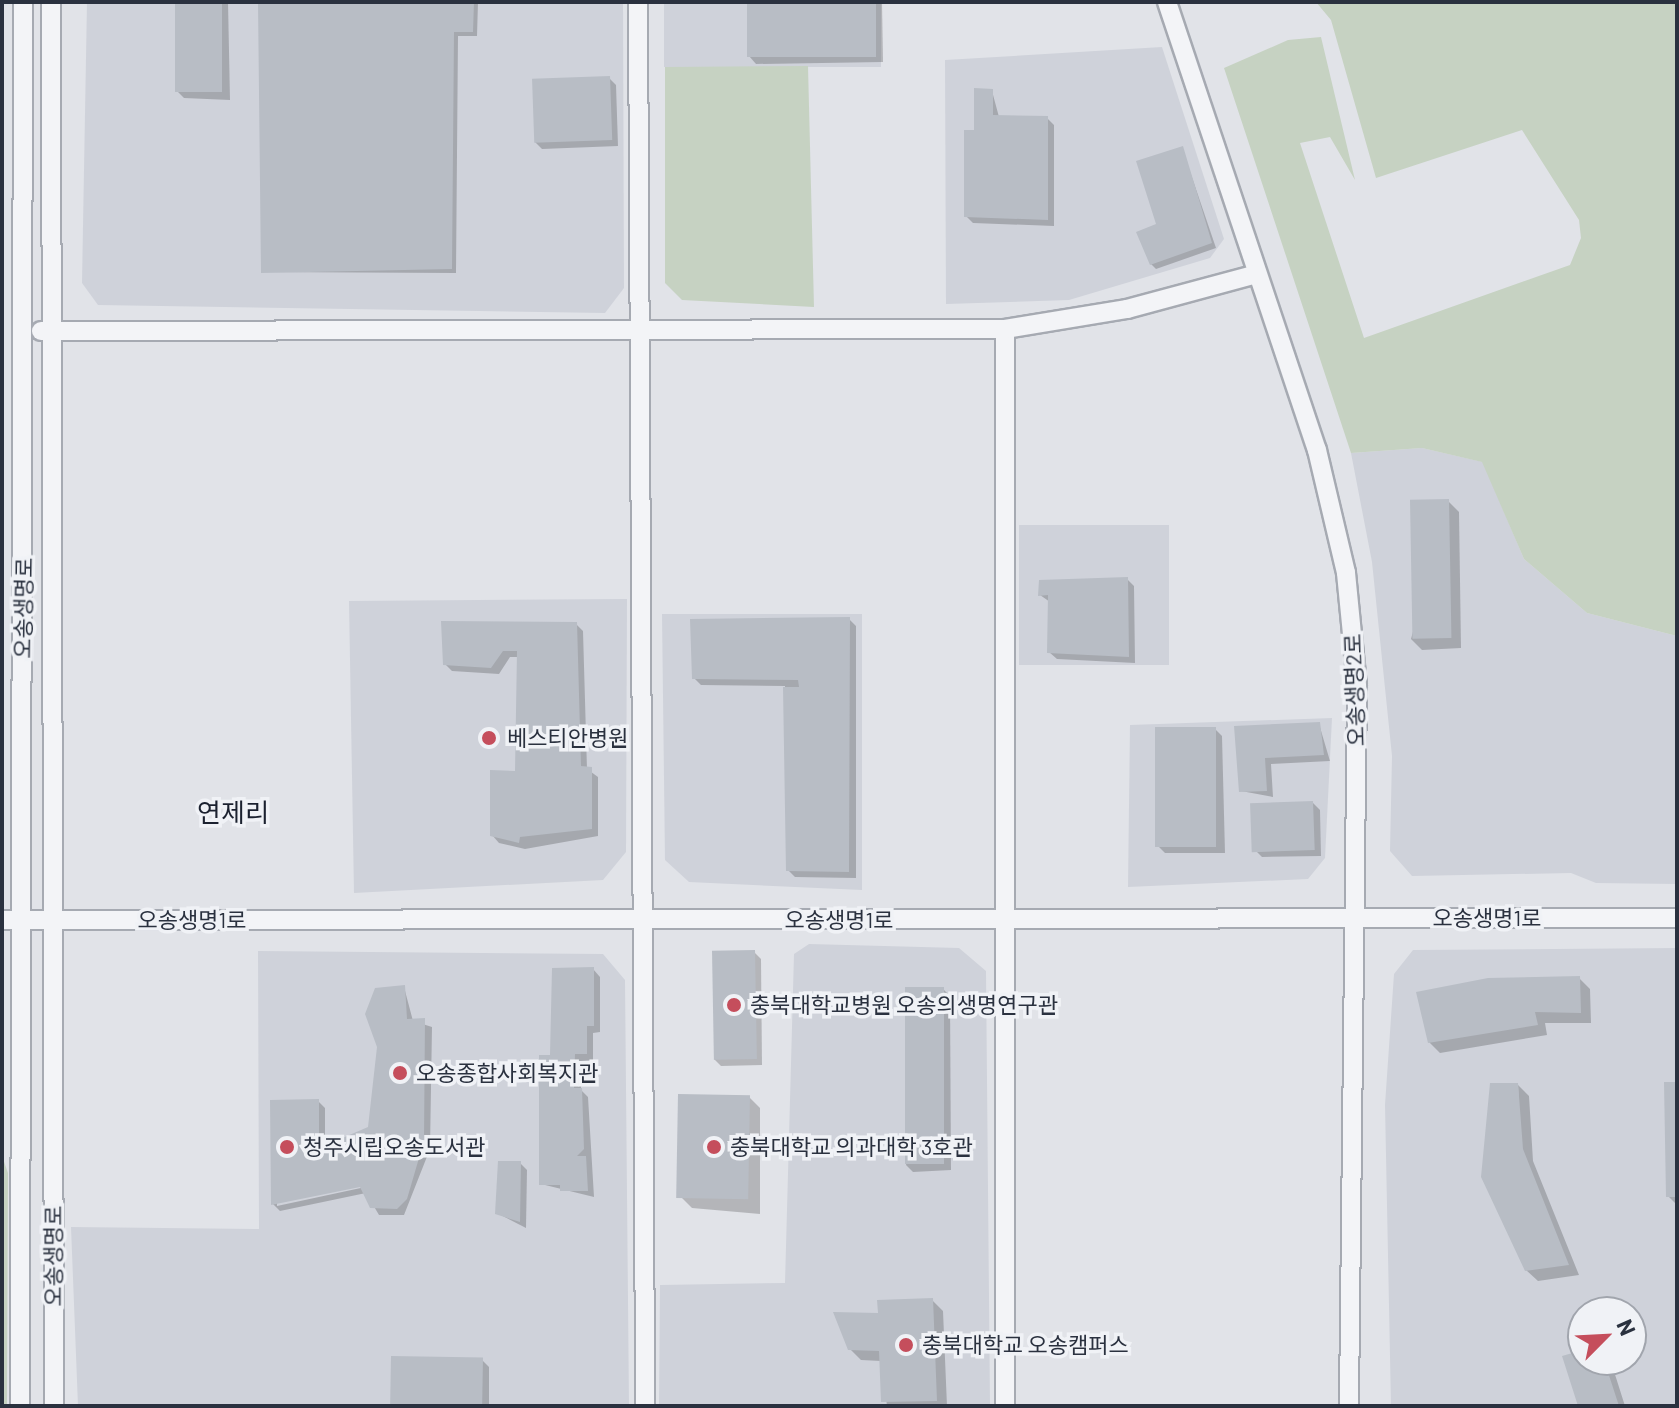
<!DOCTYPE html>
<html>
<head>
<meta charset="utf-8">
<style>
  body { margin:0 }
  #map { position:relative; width:1679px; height:1408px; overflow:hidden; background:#e1e3e8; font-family:Barlow,"Noto Sans KR",sans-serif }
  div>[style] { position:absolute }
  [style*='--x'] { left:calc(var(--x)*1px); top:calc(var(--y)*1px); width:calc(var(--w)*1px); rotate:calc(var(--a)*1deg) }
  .built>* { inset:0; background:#cfd2da; transform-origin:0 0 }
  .green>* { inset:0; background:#c6d2c2 }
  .shadow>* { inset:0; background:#0003 }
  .building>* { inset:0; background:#b8bdc5; transform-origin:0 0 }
  .roads { filter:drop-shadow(2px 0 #a6aab2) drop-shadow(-2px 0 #a6aab2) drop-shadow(0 2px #a6aab2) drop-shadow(0 -2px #a6aab2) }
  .minor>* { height:18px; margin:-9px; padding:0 9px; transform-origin:9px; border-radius:9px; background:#f3f4f7 }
  .dots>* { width:22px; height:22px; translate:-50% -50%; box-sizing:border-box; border:4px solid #f0f2f6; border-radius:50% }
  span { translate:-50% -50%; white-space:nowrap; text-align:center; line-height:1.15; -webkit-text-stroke:7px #f0f2f6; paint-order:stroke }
  .street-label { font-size:22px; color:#2a313f }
  .poi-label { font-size:22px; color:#2a313f }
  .left { translate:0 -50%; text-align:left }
  .quarter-label { font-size:26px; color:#1c2230 }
  .frame { position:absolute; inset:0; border:4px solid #2a313f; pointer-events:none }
  .north { position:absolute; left:1567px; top:1296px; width:80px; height:80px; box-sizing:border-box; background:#f0f2f6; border:2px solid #a1a5ad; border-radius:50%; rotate:66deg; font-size:22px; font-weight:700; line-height:32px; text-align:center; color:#2a313f }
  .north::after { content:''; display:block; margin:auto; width:28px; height:36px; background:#c54e5c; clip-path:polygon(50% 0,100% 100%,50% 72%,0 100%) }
</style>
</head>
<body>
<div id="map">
  <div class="built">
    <div style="clip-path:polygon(87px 2px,623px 2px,624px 288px,605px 313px,98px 305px,82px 283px)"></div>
    <div style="left:664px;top:2px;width:217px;height:65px"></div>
    <div style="clip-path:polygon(1162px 47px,1224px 239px,1210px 258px,1069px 300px,946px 304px,945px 60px)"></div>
    <div style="clip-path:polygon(1422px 448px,1483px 462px,1524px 559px,1587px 613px,1677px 636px,1677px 884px,1596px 883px,1571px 873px,1412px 876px,1390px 851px,1392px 756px,1372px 562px,1351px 453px)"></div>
    <div style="left:1169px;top:525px;width:140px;height:150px;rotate:90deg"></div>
    <div style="clip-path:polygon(627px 599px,626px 852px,603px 880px,354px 893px,349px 601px)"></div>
    <div style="clip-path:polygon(662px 614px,862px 614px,862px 890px,689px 882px,665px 860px)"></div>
    <div style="clip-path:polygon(1332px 718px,1325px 858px,1308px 879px,1128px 887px,1130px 725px)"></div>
    <div style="clip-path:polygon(809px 944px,959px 948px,986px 971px,990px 1406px,659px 1406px,660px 1285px,785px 1283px,794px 954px)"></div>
    <div style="clip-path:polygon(evenodd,1677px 948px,1677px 1406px,1391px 1406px,1385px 1105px,1394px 974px,1413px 950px,1677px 948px,1583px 1312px,1631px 1312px,1631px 1360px,1583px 1360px,1583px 1312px)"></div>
    <div style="clip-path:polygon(258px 951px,603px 954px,625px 980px,629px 1406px,78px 1406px,71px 1227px,259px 1229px)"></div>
  </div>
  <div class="green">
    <div style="clip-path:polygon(1316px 2px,1677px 2px,1677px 636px,1587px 613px,1524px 559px,1482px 462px,1422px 448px,1351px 453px,1224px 68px,1288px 40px,1321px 37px,1355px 180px,1330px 137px,1300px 143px,1364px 338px,1570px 265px,1581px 238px,1579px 220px,1522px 130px,1376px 178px,1331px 20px)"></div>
    <div style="clip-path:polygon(808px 66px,814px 307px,682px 300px,665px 283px,665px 67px)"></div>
    <div style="clip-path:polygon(2px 1156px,8px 1173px,7px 1406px,2px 1406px)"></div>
  </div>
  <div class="shadow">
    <div style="clip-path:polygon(177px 2px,228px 2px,230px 100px,184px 98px,177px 91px)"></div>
    <div style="clip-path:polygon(260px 2px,478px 2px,477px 36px,458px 36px,456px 273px,263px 272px)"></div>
    <div style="clip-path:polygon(749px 2px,882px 2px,883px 62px,756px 64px,749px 56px)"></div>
    <div style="clip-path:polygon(609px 78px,616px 85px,618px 146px,542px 149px,535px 142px)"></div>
    <div style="clip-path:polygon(992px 91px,999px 117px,1047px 118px,1054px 125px,1054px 226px,973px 223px,966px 216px,976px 132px)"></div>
    <div style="clip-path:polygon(1182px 148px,1216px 248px,1156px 269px,1151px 264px)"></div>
    <div style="clip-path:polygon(1448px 501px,1459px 512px,1461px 648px,1422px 650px,1411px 639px)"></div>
    <div style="clip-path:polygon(1127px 579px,1134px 586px,1135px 663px,1057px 659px,1049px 652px,1050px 602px,1040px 595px)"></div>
    <div style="clip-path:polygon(849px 619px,856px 626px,856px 878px,795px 877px,788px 870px,785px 686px,701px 685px,694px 678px)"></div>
    <div style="clip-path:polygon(576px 624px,583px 631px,587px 769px,598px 777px,598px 836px,525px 849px,499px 843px,492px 835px,517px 773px,519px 657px,510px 657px,499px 674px,452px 671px,445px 664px)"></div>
    <div style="clip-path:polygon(1319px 724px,1330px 761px,1271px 764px,1273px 797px,1241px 791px,1236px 728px)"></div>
    <div style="clip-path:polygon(1215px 729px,1222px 736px,1225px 853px,1165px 853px,1158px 846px)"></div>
    <div style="clip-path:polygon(1313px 803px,1320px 810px,1321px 856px,1262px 857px,1255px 850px)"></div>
    <div style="clip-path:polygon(754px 952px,761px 959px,762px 1065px,721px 1066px,714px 1059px)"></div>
    <div style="clip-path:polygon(593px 969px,600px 977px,600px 1032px,593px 1033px,593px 1060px,581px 1061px,581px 1090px,588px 1097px,594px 1197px,541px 1184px,552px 1057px)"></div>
    <div style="clip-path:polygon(1579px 978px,1590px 989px,1591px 1023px,1545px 1023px,1547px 1035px,1440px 1053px,1429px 1042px)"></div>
    <div style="clip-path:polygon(evenodd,404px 987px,413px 1021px,432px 1027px,430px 1149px,404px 1215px,379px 1215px,366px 1193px,280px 1211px,273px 1204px,318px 1101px,325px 1108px,325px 1148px,370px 1129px,404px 987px,370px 1183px,370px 1186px,277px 1206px,277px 1201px,370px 1183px)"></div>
    <div style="clip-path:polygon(943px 989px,950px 996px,951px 1170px,913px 1172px,906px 1165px)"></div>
    <div style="clip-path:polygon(1677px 1084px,1677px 1205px,1668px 1196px)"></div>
    <div style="clip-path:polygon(1518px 1085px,1529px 1096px,1533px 1161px,1579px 1275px,1538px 1281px,1526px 1270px)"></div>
    <div style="clip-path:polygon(749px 1097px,760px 1108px,760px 1214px,692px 1208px,681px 1197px)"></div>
    <div style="clip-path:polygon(520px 1163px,527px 1170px,526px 1228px,497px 1213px)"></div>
    <div style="clip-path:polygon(932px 1300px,943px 1311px,947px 1406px,887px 1406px,881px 1361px,861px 1360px,850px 1349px,880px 1315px)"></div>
    <div style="clip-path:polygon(1583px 1352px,1583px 1360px,1612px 1365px,1625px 1406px,1580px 1406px)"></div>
    <div style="clip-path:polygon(482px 1360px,489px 1367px,489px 1406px,392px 1406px)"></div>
  </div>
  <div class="building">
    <div style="left:175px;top:2px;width:47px;height:90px"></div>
    <div style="clip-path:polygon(258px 2px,474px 2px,473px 32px,454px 32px,452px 269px,261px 273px)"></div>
    <div style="left:747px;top:2px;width:129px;height:55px"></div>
    <div style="left:610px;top:76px;width:64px;height:78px;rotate:88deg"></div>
    <div style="clip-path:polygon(974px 88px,993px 89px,993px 115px,1048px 116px,1048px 220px,964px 217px,964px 130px,974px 130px)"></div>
    <div style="clip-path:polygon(1183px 146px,1212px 243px,1150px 265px,1136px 232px,1156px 224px,1136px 161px)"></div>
    <div style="left:1449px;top:499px;width:139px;height:39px;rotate:89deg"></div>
    <div style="clip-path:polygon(1128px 577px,1129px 657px,1047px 653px,1048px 595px,1038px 596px,1039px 580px)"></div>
    <div style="clip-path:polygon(850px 617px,849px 872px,786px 871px,783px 687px,799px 687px,798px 680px,692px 679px,690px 619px)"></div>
    <div style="clip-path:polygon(441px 621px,577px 622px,581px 766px,592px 767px,592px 829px,520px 837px,519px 843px,490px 836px,490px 770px,515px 771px,517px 651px,503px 651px,491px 668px,443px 665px)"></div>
    <div style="clip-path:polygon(1320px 722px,1324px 755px,1265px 758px,1267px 791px,1239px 792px,1234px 726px)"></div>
    <div style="left:1155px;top:727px;width:61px;height:120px"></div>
    <div style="left:1313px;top:801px;width:49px;height:63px;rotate:88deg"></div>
    <div style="left:755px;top:950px;width:109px;height:43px;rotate:89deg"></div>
    <div style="clip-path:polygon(594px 967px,594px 1026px,587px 1026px,587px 1054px,575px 1054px,574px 1088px,582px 1088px,584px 1149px,577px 1156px,586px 1156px,588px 1191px,560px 1191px,560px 1185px,539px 1185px,539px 1055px,550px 1055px,552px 968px)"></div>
    <div style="clip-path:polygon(1580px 976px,1581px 1013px,1535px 1012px,1538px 1025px,1428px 1043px,1416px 992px,1488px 978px)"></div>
    <div style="clip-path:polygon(405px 985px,407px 1019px,425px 1018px,424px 1141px,407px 1199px,397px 1209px,370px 1208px,360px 1187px,271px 1205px,270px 1100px,319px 1099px,319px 1148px,368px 1127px,377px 1047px,365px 1014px,375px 988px)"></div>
    <div style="left:944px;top:987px;width:177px;height:39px;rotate:90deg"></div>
    <div style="clip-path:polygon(1664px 1082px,1677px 1082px,1677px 1197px,1666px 1197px)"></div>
    <div style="clip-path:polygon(1490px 1083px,1518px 1083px,1523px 1149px,1569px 1265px,1525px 1271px,1481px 1177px)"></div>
    <div style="left:678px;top:1094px;width:72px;height:104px;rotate:1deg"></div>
    <div style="clip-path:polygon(498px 1161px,521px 1161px,520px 1222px,495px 1214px)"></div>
    <div style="clip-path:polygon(933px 1298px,937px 1401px,881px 1402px,879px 1351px,848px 1350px,833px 1312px,878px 1313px,877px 1300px)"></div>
    <div style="clip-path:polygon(1583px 1350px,1583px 1360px,1604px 1360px,1619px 1406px,1578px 1406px,1562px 1356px)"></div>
    <div style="left:391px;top:1356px;width:92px;height:50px;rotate:1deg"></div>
  </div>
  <div class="roads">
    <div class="minor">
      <div style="--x:51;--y:2;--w:1404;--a:89.88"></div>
      <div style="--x:638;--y:2;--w:1404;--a:89.71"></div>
      <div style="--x:1167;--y:2;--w:472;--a:71.5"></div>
      <div style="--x:1317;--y:450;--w:126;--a:76.7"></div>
      <div style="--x:1346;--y:573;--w:114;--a:84.4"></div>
      <div style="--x:1357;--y:686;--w:720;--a:90.64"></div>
      <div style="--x:1005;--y:329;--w:1077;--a:90"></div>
      <div style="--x:41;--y:331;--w:964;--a:-0.12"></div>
      <div style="--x:1005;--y:329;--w:124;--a:-9.3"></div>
      <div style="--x:1127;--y:309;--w:135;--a:-15.1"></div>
      <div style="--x:2;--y:920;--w:1675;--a:-0.07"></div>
      <div style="--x:20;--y:1406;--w:1404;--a:-89.88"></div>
    </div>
  </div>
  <div class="dots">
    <div style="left:489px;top:738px;background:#c54e5c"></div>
    <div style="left:734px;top:1005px;background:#c54e5c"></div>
    <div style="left:400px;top:1073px;background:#c54e5c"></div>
    <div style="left:287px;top:1147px;background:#c54e5c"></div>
    <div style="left:714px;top:1147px;background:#c54e5c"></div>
    <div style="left:906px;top:1345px;background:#c54e5c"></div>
  </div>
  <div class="street-label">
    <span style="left:23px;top:608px;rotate:-89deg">오송생명로</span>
    <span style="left:1354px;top:690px;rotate:-92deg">오송생명2로</span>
    <span style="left:1487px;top:918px">오송생명1로</span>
    <span style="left:192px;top:920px">오송생명1로</span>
    <span style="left:839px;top:920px">오송생명1로</span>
    <span style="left:53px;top:1256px;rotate:-90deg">오송생명로</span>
  </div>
  <div class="poi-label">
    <span class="left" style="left:507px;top:738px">베스티안병원</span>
    <span class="left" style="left:750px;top:1005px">충북대학교병원 오송의생명연구관</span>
    <span class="left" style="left:416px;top:1073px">오송종합사회복지관</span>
    <span class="left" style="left:303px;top:1147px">청주시립오송도서관</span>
    <span class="left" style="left:730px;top:1147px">충북대학교 의과대학 3호관</span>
    <span class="left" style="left:922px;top:1345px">충북대학교 오송캠퍼스</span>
  </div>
  <div class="quarter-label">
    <span style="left:233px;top:812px">연제리</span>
  </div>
  <div class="frame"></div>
  <div class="north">N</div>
</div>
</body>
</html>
